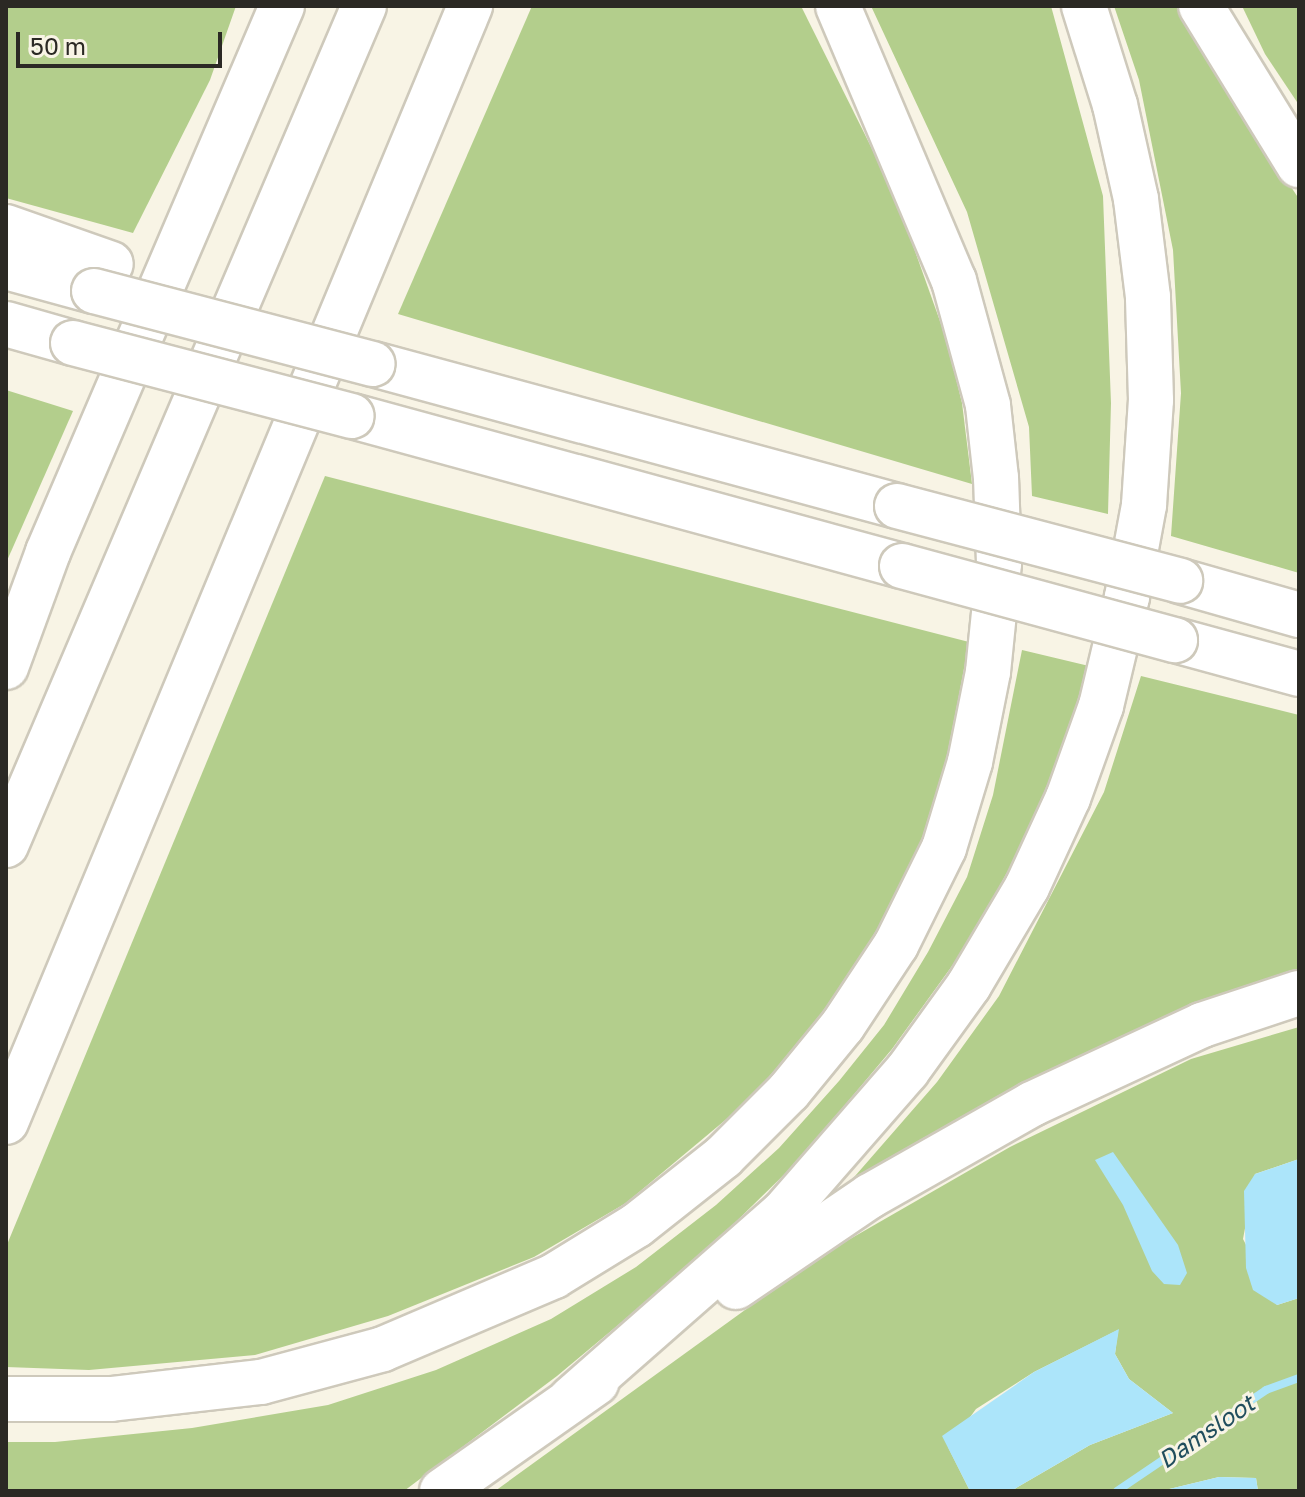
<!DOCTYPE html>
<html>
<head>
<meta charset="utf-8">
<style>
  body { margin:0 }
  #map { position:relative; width:1305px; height:1497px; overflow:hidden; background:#f8f4e5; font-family:"Golos Text",sans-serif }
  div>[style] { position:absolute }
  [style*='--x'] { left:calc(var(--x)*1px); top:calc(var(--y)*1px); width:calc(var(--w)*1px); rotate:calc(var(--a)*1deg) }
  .green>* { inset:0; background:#b3ce8c }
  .water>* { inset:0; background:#ace5fa }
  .stream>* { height:8px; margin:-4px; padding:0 4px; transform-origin:4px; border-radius:4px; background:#ace5fa }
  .roads { filter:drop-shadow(2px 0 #cec9bb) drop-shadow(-2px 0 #cec9bb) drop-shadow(0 2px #cec9bb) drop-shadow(0 -2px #cec9bb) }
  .motorway>* { height:44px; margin:-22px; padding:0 22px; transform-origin:22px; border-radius:22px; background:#fff }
  .bridges { filter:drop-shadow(2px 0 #cec9bb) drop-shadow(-2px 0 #cec9bb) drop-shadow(0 2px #cec9bb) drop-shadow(0 -2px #cec9bb) }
  .motorway-bridge>* { height:44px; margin:-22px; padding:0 22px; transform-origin:22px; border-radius:22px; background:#fff }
  span { translate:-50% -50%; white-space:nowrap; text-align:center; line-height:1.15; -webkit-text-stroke:6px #f8f4e5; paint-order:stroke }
  .water-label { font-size:24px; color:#214e5d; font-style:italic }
  .frame { position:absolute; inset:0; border:8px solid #2b2924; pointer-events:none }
  .scale { position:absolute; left:16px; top:32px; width:206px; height:36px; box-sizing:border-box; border:4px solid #2b2924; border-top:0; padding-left:10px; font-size:24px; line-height:28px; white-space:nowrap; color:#2b2924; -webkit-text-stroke:6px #f8f4e5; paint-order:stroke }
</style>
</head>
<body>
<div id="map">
  <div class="green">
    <div style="clip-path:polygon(6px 6px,236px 6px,210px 80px,133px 233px,6px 198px)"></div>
    <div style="clip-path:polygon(532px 6px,801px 6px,895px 195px,946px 338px,962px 403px,972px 484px,398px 314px)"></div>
    <div style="clip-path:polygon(871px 6px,1051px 6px,1103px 196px,1111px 403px,1108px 514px,1032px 496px,1029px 427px,967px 212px)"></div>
    <div style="clip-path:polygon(1114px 6px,1183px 6px,1251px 126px,1299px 199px,1299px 573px,1171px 536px,1181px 393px,1173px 250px,1139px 80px)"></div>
    <div style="clip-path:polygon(1242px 6px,1299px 6px,1299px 105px,1265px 54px)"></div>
    <div style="clip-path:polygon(6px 390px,73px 411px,6px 563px)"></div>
    <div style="clip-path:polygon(325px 476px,969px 642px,942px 786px,918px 857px,880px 932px,831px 1010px,772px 1081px,626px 1203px,534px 1257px,388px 1316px,255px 1355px,89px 1370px,6px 1367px,6px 1247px)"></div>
    <div style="clip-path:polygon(1022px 650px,1089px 666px,1062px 759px,1028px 835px,965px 948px,892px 1049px,799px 1160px,701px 1256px,557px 1376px,404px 1491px,6px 1491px,6px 1442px,55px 1442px,192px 1428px,328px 1405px,436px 1370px,551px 1319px,636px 1267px,716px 1205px,779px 1148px,839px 1081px,884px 1025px,928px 952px,967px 877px,993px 795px)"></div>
    <div style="clip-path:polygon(1141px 676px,1299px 715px,1299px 976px,835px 1199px,937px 1082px,999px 996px,1104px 792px)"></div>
    <div style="clip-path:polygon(1299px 1027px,1299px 1159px,1255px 1174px,1243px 1239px,1277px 1305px,1299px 1298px,1299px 1491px,1258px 1491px,1256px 1478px,1219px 1477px,1161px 1491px,1011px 1491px,1090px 1445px,1173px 1413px,1129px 1379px,1115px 1354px,1118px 1330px,1034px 1372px,976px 1409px,948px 1447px,970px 1491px,495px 1491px,817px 1258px,1010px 1147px,1191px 1059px)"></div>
  </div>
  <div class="water">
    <div style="clip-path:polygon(1113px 1152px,1178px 1245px,1187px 1273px,1180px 1285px,1164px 1284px,1152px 1271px,1123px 1205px,1095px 1160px)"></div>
    <div style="clip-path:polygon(1299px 1159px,1299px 1298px,1277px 1305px,1253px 1290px,1246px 1268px,1244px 1191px,1255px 1174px)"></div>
    <div style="clip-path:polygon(1119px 1329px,1115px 1354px,1129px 1379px,1173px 1413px,1090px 1445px,1011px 1491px,970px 1491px,942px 1436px,1034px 1372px)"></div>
    <div style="clip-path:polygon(1219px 1477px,1256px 1478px,1258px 1491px,1161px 1491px)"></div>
  </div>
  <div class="stream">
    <div style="--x:1117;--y:1491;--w:180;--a:-34.1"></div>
    <div style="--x:1266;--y:1390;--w:35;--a:-20"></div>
  </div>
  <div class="roads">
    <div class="motorway">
      <div style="--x:1201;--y:6;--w:187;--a:58.4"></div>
      <div style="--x:6;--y:227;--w:111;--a:19.4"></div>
      <div style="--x:6;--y:267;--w:91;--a:15.3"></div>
      <div style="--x:6;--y:324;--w:70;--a:15.8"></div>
      <div style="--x:373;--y:364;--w:543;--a:15.16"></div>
      <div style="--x:352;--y:416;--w:570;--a:15.26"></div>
      <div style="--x:1180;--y:581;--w:124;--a:15.9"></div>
      <div style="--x:1175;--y:640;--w:129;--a:15.3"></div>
      <div style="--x:6;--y:667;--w:122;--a:-69.9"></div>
      <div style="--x:48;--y:552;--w:594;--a:-66.8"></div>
      <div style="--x:6;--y:845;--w:912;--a:-66.89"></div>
      <div style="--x:6;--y:1122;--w:1209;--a:-67.42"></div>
      <div style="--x:736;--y:1287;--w:162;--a:-34.2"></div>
      <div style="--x:870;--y:1196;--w:186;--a:-29.6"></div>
      <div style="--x:1032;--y:1104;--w:187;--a:-24.9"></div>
      <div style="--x:1202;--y:1025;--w:102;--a:-18.3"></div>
      <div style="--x:6;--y:1399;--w:105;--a:0"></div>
      <div style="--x:111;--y:1399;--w:151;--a:-6.5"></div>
      <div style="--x:261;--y:1382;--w:126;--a:-15.1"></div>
      <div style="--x:383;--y:1349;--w:186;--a:-23.1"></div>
      <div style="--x:554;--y:1276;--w:97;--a:-31.6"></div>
      <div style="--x:637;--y:1225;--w:110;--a:-38.3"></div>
      <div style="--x:723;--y:1157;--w:93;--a:-45"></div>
      <div style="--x:789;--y:1091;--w:85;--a:-50.7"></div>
      <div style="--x:843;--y:1025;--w:96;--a:-56.5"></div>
      <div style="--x:896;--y:945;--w:108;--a:-63.7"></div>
      <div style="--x:944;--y:848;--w:90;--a:-73.2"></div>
      <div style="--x:970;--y:762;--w:92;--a:-78.7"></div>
      <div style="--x:988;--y:672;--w:110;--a:-84.2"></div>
      <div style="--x:999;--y:563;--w:85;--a:-92"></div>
      <div style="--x:996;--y:478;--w:73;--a:-96.3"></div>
      <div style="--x:988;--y:405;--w:129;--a:-105.3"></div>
      <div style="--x:954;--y:281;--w:298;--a:-112.9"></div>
      <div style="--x:571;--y:1399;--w:282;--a:-41.3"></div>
      <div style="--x:783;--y:1213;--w:189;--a:-48.9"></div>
      <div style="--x:907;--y:1071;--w:106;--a:-54.2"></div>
      <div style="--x:969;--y:985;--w:114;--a:-59.4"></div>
      <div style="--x:1027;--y:887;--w:98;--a:-65.3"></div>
      <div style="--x:1068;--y:798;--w:98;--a:-70.3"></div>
      <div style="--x:1101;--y:706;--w:112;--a:-76.6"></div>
      <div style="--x:1127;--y:597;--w:94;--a:-79.5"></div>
      <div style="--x:1144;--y:505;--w:105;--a:-86.2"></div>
      <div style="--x:1151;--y:400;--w:103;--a:-91.7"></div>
      <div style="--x:1148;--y:297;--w:99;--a:-97"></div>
      <div style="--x:1136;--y:199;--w:96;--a:-102.6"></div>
      <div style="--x:1115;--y:105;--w:104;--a:-107.4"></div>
      <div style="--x:442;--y:1491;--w:189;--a:-35.1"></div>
    </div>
  </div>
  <div class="bridges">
    <div class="motorway-bridge">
      <div style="--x:94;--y:291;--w:288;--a:14.7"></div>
      <div style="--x:73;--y:343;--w:288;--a:14.7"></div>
      <div style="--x:897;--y:506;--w:293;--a:14.8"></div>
      <div style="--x:902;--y:566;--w:283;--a:15.2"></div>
    </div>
  </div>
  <div class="water-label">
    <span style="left:1206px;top:1431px;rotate:-34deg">Damsloot</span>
  </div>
  <div class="frame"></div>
  <div class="scale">50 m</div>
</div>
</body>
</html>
